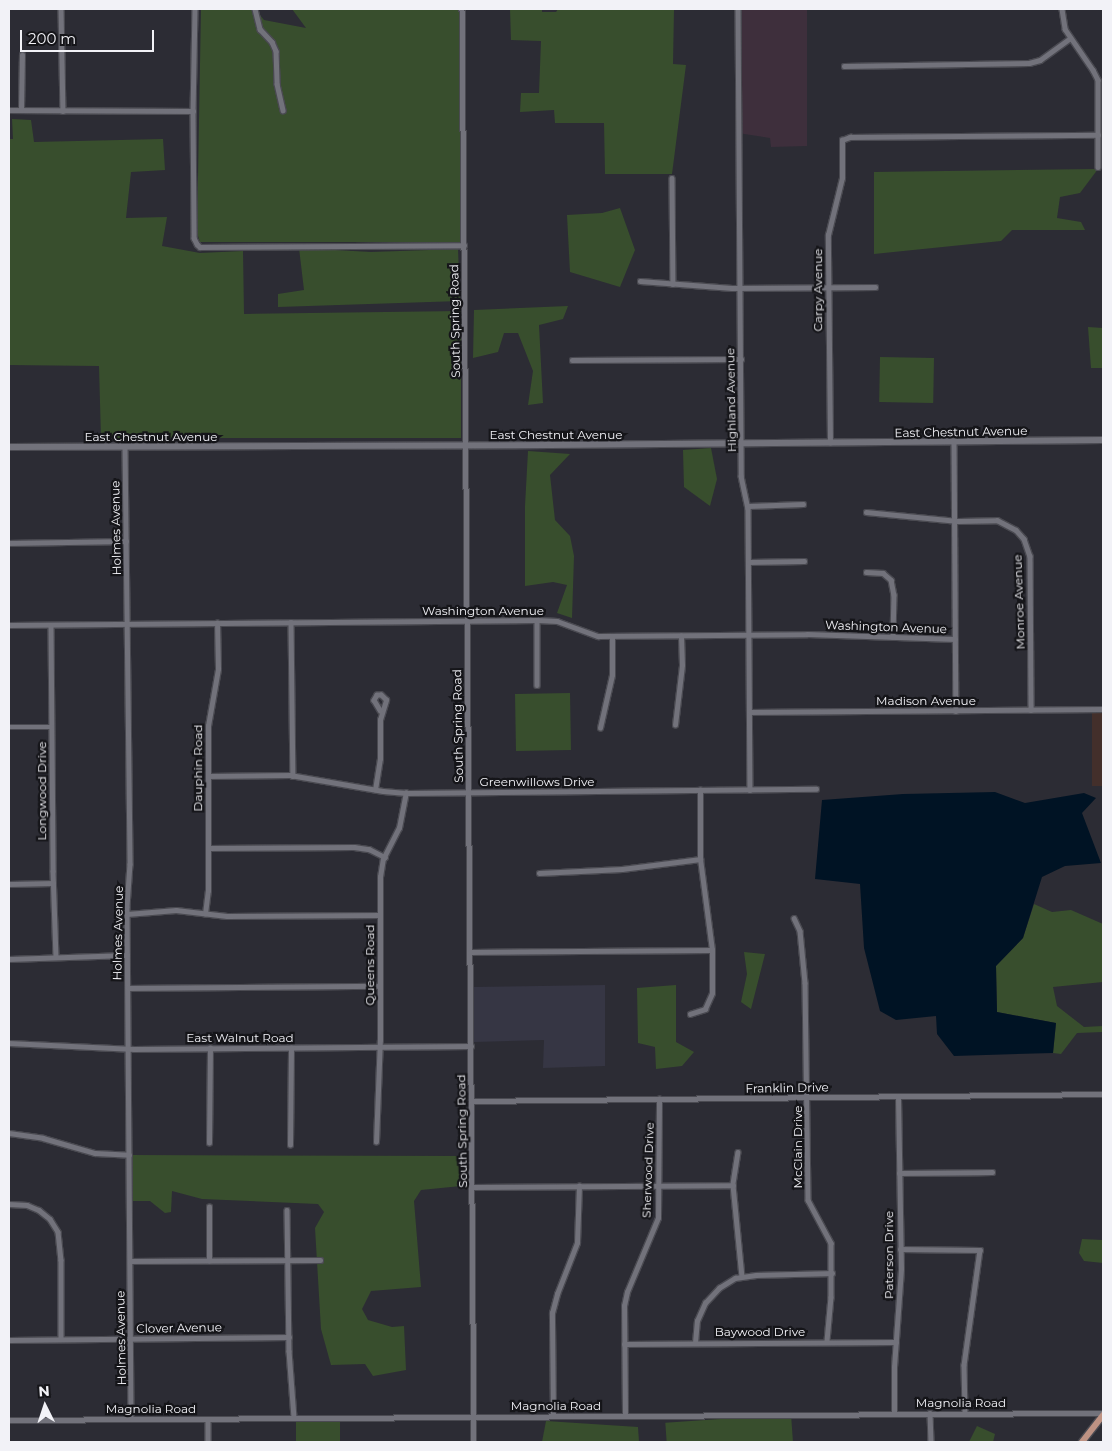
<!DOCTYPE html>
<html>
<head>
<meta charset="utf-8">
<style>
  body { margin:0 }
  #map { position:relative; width:1112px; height:1451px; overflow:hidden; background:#2c2c34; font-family:Montserrat,sans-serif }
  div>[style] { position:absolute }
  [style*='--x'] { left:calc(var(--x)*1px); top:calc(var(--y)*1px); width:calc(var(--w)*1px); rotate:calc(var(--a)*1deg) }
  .commercial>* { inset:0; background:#432f2b; transform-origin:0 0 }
  .industrial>* { inset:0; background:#3e2f3c }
  .built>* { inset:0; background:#363644 }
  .green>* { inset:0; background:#384e2d; transform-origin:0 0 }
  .water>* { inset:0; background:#001324 }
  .roads { filter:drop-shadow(1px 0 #4a4a51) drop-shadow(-1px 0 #4a4a51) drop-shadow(0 1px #4a4a51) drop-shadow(0 -1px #4a4a51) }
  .street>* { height:4.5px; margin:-2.25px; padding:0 2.25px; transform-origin:2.25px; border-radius:2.25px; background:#72727b }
  .secondary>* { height:5.5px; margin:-2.75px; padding:0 2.75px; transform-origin:2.75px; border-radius:2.75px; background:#72727b }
  .primary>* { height:6px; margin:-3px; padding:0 3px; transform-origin:3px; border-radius:3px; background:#be9283 }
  span { translate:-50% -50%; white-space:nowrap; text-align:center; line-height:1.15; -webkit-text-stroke:4.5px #151519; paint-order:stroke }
  .street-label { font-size:12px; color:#f2f2f7 }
  .frame { position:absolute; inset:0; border:10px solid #f2f2f7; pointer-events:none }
  .north { position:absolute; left:20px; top:1381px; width:50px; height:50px; -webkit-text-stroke:4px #151519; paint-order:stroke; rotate:356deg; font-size:14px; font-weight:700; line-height:20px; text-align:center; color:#f2f2f7 }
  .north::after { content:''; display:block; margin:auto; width:18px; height:22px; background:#f2f2f7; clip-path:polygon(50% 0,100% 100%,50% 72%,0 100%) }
  .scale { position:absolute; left:20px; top:30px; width:134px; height:22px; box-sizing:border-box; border:2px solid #f2f2f7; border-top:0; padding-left:6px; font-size:15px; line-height:18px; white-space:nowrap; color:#f2f2f7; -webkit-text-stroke:4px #151519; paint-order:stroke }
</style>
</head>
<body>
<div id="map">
  <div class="commercial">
    <div style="left:1092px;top:712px;width:11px;height:74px"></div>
  </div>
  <div class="industrial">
    <div style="clip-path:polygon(737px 9px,807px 9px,807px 146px,771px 147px,770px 138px,738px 133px)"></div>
  </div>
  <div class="built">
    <div style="clip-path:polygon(605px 985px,605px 1066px,543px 1068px,544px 1040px,474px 1042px,474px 987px)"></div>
  </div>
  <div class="green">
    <div style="clip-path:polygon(201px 9px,255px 9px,264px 20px,306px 28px,292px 9px,461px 9px,461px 242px,200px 242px,197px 233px)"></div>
    <div style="clip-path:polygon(510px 9px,542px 9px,542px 12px,556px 12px,558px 9px,674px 9px,673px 64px,686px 65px,672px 174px,605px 174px,604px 123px,555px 123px,554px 110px,520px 112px,521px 93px,539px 93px,541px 41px,511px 40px)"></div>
    <div style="clip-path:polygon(12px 119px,31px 120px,34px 142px,163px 139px,165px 170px,131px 172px,126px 218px,167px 217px,162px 246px,200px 253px,243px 251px,244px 314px,461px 311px,461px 438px,101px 438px,99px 366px,9px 365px,9px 139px,13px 139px)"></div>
    <div style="clip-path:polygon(1098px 169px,1080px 193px,1060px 197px,1057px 218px,1081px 222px,1085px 230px,1012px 230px,1001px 241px,874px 254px,874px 172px)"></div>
    <div style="clip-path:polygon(620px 208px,635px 250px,620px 287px,570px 272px,567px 215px,602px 213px)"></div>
    <div style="clip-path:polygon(299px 248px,371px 252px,458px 249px,460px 301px,278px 307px,278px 294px,304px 290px)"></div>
    <div style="clip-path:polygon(568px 306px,563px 319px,539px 325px,543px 403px,528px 405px,533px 371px,518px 333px,504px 333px,498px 352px,473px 358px,474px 310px)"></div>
    <div style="clip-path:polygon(1088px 327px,1103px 328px,1103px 368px,1091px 368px)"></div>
    <div style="left:880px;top:357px;width:54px;height:45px;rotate:1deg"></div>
    <div style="clip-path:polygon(711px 448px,717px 479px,710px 506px,684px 487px,683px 450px)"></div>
    <div style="clip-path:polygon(528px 451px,570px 454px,550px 475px,555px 520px,570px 536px,574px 556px,572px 618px,557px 613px,567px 585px,553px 582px,525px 586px,525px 506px)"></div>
    <div style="left:570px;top:693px;width:57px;height:55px;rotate:89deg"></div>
    <div style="clip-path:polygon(1034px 904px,1052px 912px,1071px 910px,1103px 924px,1103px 982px,1053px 987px,1057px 1006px,1084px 1027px,1103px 1026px,1103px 1032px,1077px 1033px,1061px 1054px,1053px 1053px,1056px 1023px,997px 1012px,996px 966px,1023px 938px)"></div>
    <div style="clip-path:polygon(744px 952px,765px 954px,751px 1009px,741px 1002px,747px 974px)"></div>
    <div style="clip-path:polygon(676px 985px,676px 1042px,694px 1052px,682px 1066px,656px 1069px,655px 1047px,638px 1043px,637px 988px)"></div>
    <div style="clip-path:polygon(128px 1155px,462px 1156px,461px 1186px,421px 1190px,414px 1201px,421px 1287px,371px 1291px,362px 1309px,368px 1320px,392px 1327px,404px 1326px,406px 1370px,373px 1376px,365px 1364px,331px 1365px,321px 1329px,315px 1228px,324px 1212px,318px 1204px,202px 1199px,172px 1191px,171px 1212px,165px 1213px,150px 1201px,128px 1201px)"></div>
    <div style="clip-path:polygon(1082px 1239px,1103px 1240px,1103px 1263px,1084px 1261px,1079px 1253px)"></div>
    <div style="left:791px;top:1414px;width:28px;height:126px;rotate:86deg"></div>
    <div style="left:296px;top:1418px;width:44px;height:24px"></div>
    <div style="clip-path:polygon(546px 1421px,638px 1427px,639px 1442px,542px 1442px)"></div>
    <div style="clip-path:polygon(977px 1426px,995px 1434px,993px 1442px,969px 1442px)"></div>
  </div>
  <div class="water">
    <div style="clip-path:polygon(995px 792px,1025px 803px,1084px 793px,1096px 798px,1082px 813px,1101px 863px,1065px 866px,1042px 877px,1023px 938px,996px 966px,997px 1012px,1056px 1023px,1053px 1053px,954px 1056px,937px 1034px,936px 1016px,896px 1020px,880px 1011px,864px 948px,860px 884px,815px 879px,822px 800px,903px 794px)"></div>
  </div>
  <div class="roads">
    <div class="street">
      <div style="--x:61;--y:9;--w:102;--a:88.9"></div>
      <div style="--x:195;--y:9;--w:102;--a:91.1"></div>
      <div style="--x:193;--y:111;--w:127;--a:89.5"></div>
      <div style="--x:194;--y:238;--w:7;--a:63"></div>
      <div style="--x:197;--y:244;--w:4;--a:45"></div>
      <div style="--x:200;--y:247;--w:264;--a:-0.4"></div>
      <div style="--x:255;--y:9;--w:21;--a:76"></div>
      <div style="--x:260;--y:29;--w:18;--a:47"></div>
      <div style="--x:272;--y:42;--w:10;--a:66"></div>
      <div style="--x:276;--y:51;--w:33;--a:88"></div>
      <div style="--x:277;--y:84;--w:27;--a:77"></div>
      <div style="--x:462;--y:9;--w:1433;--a:89.52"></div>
      <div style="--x:738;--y:9;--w:467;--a:89.6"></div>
      <div style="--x:741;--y:476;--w:33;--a:78"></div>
      <div style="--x:748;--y:508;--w:282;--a:89.6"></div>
      <div style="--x:1062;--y:9;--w:20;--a:81"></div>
      <div style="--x:1065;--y:29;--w:50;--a:55.7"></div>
      <div style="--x:1093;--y:70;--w:11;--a:63"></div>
      <div style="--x:1098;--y:80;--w:87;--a:90"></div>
      <div style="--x:844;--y:66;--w:185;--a:-0.9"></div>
      <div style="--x:1029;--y:63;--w:11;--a:-15"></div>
      <div style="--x:1040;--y:60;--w:37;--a:-36"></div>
      <div style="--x:9;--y:110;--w:184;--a:0.3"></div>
      <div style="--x:21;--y:110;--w:55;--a:-89"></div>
      <div style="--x:672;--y:178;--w:106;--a:89.5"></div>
      <div style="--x:640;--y:281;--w:92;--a:4.4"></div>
      <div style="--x:732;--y:288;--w:143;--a:-0.4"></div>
      <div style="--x:572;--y:360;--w:169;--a:-0.3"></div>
      <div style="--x:954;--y:442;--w:269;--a:89.6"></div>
      <div style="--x:830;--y:443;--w:208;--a:-90.6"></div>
      <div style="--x:828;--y:235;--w:59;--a:-76.2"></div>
      <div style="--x:842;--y:178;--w:38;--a:-90"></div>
      <div style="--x:842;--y:140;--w:9;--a:-21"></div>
      <div style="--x:850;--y:137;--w:248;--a:-0.5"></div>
      <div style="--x:125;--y:447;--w:417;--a:89.3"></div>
      <div style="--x:130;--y:864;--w:43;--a:94"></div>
      <div style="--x:127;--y:907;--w:512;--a:89.55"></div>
      <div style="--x:748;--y:506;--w:55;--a:-2.1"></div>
      <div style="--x:866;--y:512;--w:92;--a:5.6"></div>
      <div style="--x:958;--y:521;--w:39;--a:-1"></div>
      <div style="--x:997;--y:520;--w:21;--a:28"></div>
      <div style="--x:1016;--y:530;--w:12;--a:48"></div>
      <div style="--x:1024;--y:539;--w:18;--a:71"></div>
      <div style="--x:1030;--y:556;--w:154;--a:89.6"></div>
      <div style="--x:9;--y:543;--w:117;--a:-1"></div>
      <div style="--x:749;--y:562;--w:55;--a:-1"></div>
      <div style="--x:866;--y:572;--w:17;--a:3"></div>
      <div style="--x:883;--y:573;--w:11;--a:41"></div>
      <div style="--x:891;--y:580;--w:15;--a:79"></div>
      <div style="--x:894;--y:595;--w:42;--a:91.4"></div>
      <div style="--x:537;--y:620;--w:65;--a:90"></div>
      <div style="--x:291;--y:622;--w:154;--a:89.3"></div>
      <div style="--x:9;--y:625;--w:528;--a:-0.54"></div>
      <div style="--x:537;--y:620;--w:20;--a:3"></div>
      <div style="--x:557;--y:621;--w:44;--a:20.1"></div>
      <div style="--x:598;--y:636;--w:209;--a:-0.5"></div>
      <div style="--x:807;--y:634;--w:148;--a:1.9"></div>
      <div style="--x:51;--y:625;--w:246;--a:89.5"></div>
      <div style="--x:53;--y:871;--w:86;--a:88"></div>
      <div style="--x:750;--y:712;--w:353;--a:-0.5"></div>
      <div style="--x:675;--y:725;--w:60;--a:-83.3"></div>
      <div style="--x:682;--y:665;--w:29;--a:-92"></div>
      <div style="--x:9;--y:727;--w:43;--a:0"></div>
      <div style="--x:600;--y:728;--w:54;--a:-77.2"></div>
      <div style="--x:612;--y:675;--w:38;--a:-90"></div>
      <div style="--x:208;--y:776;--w:82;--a:-0.7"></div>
      <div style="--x:290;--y:775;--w:94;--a:9.8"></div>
      <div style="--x:383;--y:791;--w:23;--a:5"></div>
      <div style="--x:406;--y:793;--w:410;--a:-0.6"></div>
      <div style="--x:375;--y:790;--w:31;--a:-81"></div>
      <div style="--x:380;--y:759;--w:39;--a:-90"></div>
      <div style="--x:380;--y:720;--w:21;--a:-73"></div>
      <div style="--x:386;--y:700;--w:7;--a:-135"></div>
      <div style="--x:381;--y:695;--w:4;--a:180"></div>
      <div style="--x:377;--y:695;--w:6;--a:121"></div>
      <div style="--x:374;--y:700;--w:12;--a:59"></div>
      <div style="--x:208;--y:848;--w:146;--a:-0.4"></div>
      <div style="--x:354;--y:847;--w:15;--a:8"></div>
      <div style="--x:369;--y:849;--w:18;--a:27"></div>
      <div style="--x:539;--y:873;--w:83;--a:-2.8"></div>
      <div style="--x:622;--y:869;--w:79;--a:-7.3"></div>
      <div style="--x:9;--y:884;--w:44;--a:-1.3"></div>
      <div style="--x:127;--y:914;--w:49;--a:-4.7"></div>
      <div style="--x:176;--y:910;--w:51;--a:6.7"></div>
      <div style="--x:227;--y:916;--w:153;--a:-0.4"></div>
      <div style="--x:205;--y:914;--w:23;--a:-83"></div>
      <div style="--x:208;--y:891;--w:165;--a:-90"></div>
      <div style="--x:208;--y:726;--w:58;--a:-80"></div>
      <div style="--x:218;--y:669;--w:46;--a:-91.2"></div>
      <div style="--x:794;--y:918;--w:14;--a:65"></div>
      <div style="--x:800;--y:931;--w:52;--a:84.5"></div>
      <div style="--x:805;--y:983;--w:217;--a:89.2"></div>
      <div style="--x:808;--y:1200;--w:49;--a:61.9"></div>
      <div style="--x:831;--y:1243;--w:54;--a:90"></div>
      <div style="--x:831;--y:1297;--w:44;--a:95.2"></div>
      <div style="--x:470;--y:952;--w:242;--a:-0.5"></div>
      <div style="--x:9;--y:959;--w:118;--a:-1.9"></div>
      <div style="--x:128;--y:988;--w:252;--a:-0.5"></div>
      <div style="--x:690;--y:1014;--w:16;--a:-18"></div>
      <div style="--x:705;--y:1009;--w:17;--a:-66"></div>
      <div style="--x:712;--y:993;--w:43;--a:-90"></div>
      <div style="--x:712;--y:950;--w:92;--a:-97.5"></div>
      <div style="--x:700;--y:859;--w:69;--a:-90"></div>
      <div style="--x:9;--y:1043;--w:125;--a:2.7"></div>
      <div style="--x:134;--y:1049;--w:337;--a:-0.5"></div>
      <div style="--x:471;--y:1101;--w:632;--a:-0.63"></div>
      <div style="--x:9;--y:1133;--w:34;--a:8"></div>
      <div style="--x:43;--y:1138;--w:54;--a:16.1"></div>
      <div style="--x:95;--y:1153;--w:34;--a:3"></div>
      <div style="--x:376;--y:1142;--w:102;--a:-87.8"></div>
      <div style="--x:380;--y:1040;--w:163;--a:-90"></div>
      <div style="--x:380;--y:877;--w:18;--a:-81"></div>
      <div style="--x:383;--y:859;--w:35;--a:-63"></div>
      <div style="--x:399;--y:828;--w:36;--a:-79"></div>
      <div style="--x:209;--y:1143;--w:95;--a:-89.4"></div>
      <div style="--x:290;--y:1145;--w:97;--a:-89.4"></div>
      <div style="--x:738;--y:1152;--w:33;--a:99"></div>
      <div style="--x:733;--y:1185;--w:91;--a:84.4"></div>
      <div style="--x:899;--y:1173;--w:93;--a:-0.6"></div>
      <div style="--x:472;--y:1187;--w:261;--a:-0.4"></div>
      <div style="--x:9;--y:1204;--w:18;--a:3"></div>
      <div style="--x:27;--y:1205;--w:13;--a:23"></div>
      <div style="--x:39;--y:1210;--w:14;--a:39"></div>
      <div style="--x:50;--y:1219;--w:15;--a:58"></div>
      <div style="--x:58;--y:1232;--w:28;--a:84"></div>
      <div style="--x:61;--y:1260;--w:79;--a:90"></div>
      <div style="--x:287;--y:1210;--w:141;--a:89.2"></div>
      <div style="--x:289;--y:1351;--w:67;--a:85.7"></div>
      <div style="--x:900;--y:1249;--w:80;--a:0.7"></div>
      <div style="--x:980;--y:1250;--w:116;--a:97.9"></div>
      <div style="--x:964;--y:1365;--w:48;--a:88.8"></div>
      <div style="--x:130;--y:1261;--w:190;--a:-0.3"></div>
      <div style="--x:209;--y:1261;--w:54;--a:-90"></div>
      <div style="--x:9;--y:1340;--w:280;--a:-0.6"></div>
      <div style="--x:695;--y:1343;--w:22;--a:-85"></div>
      <div style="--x:697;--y:1321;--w:20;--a:-66"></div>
      <div style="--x:705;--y:1303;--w:21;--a:-47"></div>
      <div style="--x:719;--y:1288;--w:19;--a:-32"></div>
      <div style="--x:735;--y:1278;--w:21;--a:-8"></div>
      <div style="--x:756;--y:1275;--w:76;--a:-1.5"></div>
      <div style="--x:624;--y:1344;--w:272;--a:-0.4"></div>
      <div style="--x:894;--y:1413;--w:46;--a:-90"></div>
      <div style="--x:894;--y:1367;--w:98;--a:-85.9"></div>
      <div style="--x:901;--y:1269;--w:172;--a:-91"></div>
      <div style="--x:930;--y:1413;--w:29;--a:88"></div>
      <div style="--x:625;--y:1415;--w:109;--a:-90.5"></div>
      <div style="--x:624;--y:1306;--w:14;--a:-78"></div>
      <div style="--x:627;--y:1292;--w:80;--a:-67.3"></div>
      <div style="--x:658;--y:1218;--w:119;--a:-89.5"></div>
      <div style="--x:553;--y:1416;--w:103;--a:-90.6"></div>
      <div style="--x:552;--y:1313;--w:20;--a:-75"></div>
      <div style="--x:557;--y:1294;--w:55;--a:-68.6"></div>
      <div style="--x:577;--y:1243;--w:57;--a:-88"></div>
      <div style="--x:208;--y:1419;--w:23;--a:90"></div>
      <div style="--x:9;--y:1420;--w:1094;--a:-0.37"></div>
    </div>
    <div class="secondary">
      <div style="--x:9;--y:447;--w:541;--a:-0.21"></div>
      <div style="--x:550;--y:445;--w:553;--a:-0.52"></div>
    </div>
    <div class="primary">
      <div style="--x:1082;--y:1442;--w:34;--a:-52"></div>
    </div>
  </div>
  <div class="street-label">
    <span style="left:818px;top:290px;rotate:-90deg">Carpy Avenue</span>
    <span style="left:455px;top:321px;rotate:-91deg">South Spring Road</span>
    <span style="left:731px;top:400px;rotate:-91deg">Highland Avenue</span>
    <span style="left:961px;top:432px;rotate:-1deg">East Chestnut Avenue</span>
    <span style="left:556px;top:435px">East Chestnut Avenue</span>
    <span style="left:151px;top:437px">East Chestnut Avenue</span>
    <span style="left:116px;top:528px;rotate:-91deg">Holmes Avenue</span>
    <span style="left:1019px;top:602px;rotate:-92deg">Monroe Avenue</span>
    <span style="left:483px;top:611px">Washington Avenue</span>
    <span style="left:886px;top:627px;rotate:2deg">Washington Avenue</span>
    <span style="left:926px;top:701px">Madison Avenue</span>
    <span style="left:458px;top:726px;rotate:-91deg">South Spring Road</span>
    <span style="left:198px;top:768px;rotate:-90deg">Dauphin Road</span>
    <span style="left:537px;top:782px">Greenwillows Drive</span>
    <span style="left:42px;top:791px;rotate:-90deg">Longwood Drive</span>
    <span style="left:118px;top:933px;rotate:-89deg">Holmes Avenue</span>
    <span style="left:370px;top:965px;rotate:-90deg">Queens Road</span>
    <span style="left:240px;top:1038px">East Walnut Road</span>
    <span style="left:787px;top:1088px;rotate:-1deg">Franklin Drive</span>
    <span style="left:462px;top:1131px;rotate:-91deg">South Spring Road</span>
    <span style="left:798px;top:1147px;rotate:-90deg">McClain Drive</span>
    <span style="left:648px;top:1170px;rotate:-88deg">Sherwood Drive</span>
    <span style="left:889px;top:1255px;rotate:-90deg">Paterson Drive</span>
    <span style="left:179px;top:1328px;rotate:-1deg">Clover Avenue</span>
    <span style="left:760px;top:1332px">Baywood Drive</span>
    <span style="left:121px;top:1338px;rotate:-91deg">Holmes Avenue</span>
    <span style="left:961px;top:1403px">Magnolia Road</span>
    <span style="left:556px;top:1406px">Magnolia Road</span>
    <span style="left:151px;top:1409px">Magnolia Road</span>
  </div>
  <div class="frame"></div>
  <div class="north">N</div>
  <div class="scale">200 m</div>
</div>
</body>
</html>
